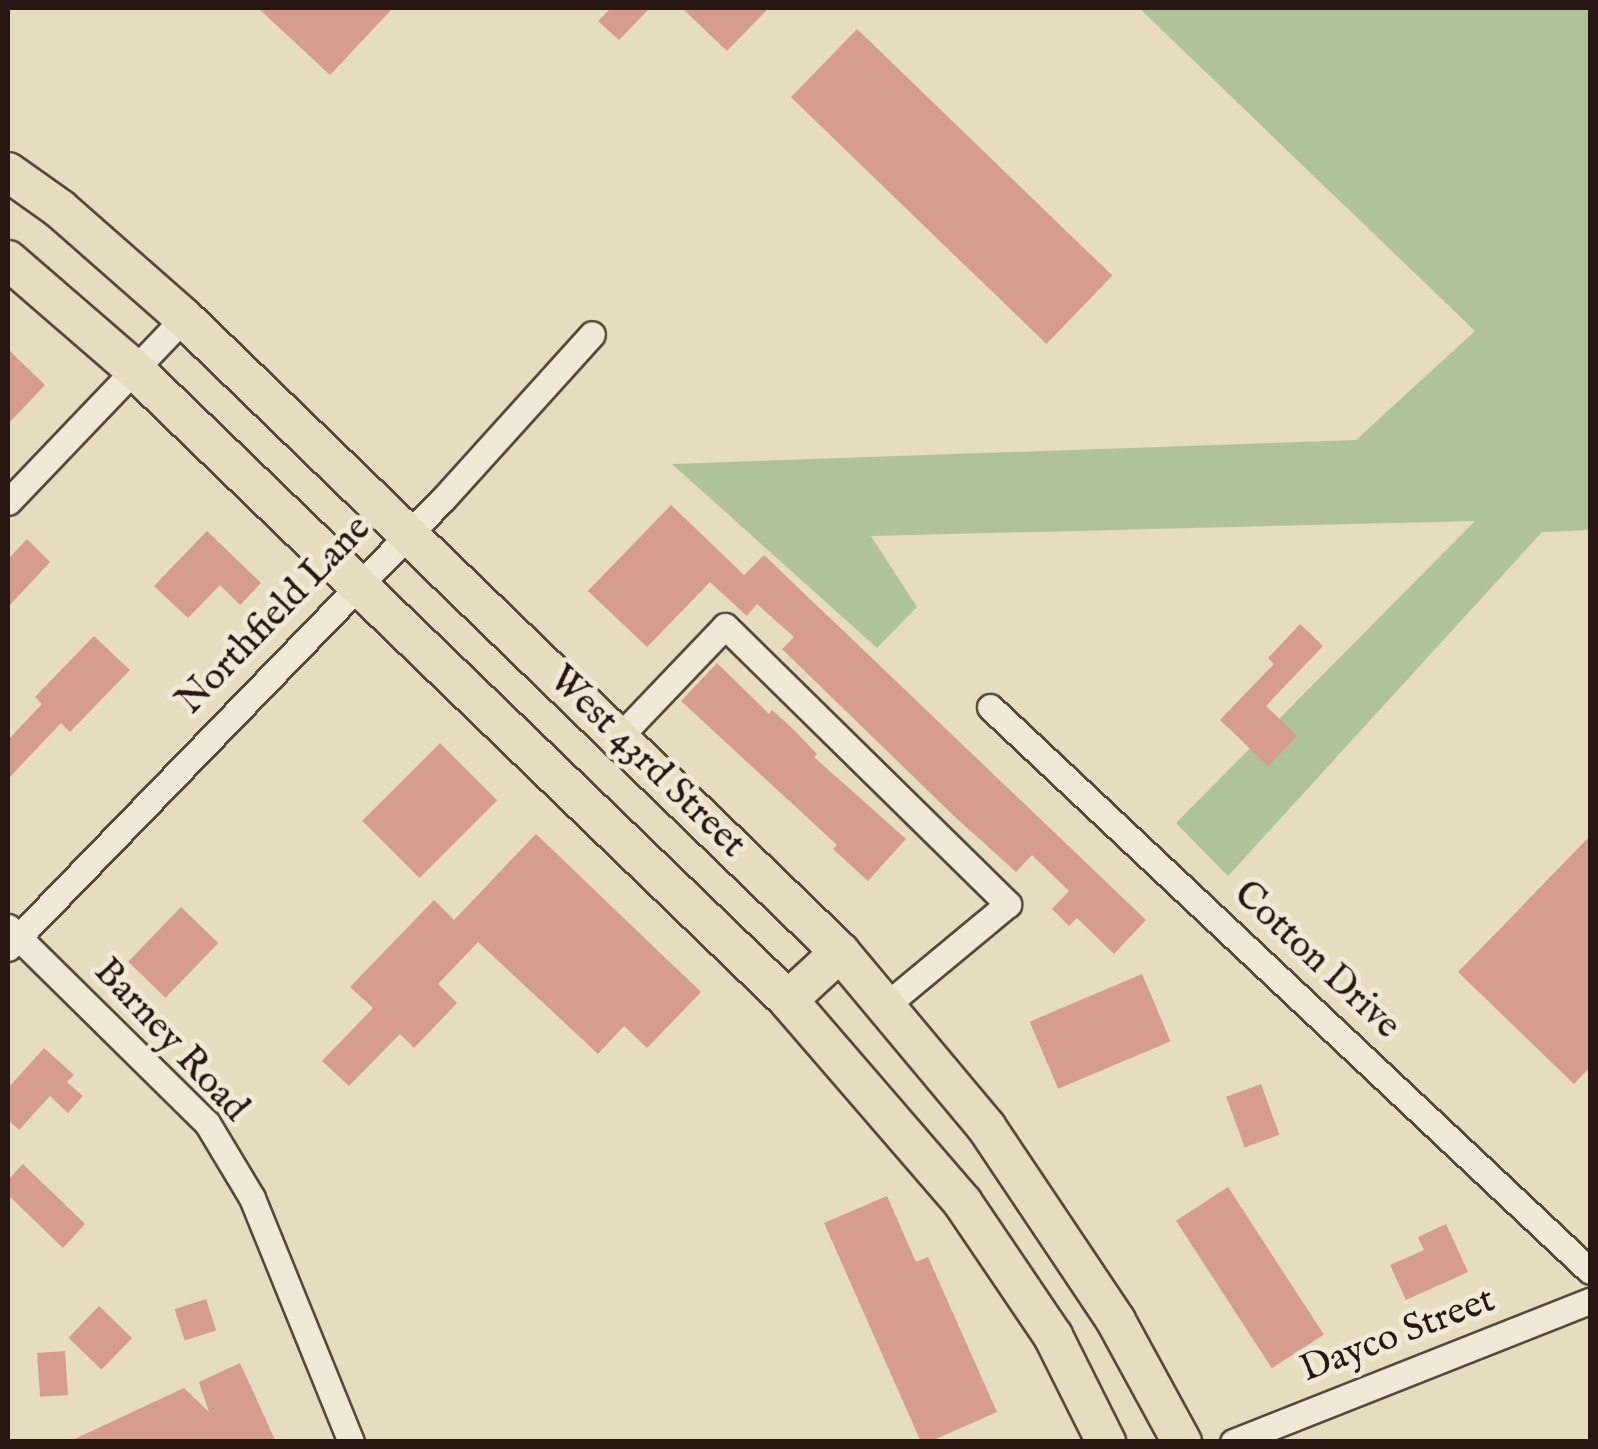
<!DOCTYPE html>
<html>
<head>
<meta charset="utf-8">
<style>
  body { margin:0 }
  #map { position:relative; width:1598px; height:1449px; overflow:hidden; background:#e6ddc0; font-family:"IM FELL English",serif }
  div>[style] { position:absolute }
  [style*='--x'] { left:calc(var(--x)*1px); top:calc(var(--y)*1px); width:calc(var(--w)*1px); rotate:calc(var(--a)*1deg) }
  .green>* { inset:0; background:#b0c297 }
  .building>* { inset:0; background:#d69c8e; transform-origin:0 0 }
  .roads { filter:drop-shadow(2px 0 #57483d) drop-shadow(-2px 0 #57483d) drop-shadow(0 2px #57483d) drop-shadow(0 -2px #57483d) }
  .street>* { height:25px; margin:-12.5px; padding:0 12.5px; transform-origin:12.5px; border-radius:12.5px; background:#efe9d6 }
  .primary>* { height:38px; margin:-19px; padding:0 19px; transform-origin:19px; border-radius:19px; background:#e6ddc0 }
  span { translate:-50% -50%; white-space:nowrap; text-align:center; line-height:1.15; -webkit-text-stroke:10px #efe9d6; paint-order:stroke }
  .street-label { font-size:38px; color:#271611 }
  .frame { position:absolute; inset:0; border:10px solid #271611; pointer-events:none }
</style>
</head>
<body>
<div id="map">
  <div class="green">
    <div style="clip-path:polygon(1139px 8px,1590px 8px,1590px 530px,1542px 532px,1228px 876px,1176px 823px,1475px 521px,871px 536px,917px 607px,877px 648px,672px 464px,1356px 440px,1475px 331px)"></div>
  </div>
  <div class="building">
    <div style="clip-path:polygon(258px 8px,393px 8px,330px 75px)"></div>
    <div style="clip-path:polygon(611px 8px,650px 8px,619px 40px,598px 21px)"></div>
    <div style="clip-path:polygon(682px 8px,769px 8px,727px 51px)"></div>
    <div style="left:857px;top:29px;width:355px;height:95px;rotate:44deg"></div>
    <div style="clip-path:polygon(8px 349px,45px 385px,8px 424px)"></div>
    <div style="clip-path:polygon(671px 505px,744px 575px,764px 555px,1146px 920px,1114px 954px,1077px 918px,1069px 926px,1052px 909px,1069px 891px,1032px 855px,1016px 872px,954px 816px,782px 649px,794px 637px,757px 604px,747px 616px,710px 582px,647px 647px,588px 591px)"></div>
    <div style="clip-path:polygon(207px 531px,261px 583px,240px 605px,220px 585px,188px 618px,154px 586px)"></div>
    <div style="clip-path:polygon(27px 539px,50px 562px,8px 607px,8px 559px)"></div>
    <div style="clip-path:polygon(1300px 624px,1323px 646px,1266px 706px,1297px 736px,1268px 766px,1220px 720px,1274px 664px,1268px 658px)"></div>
    <div style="clip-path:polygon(94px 636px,130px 670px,70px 732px,61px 723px,8px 779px,8px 740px,42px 704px,35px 697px)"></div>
    <div style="clip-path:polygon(717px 663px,769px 714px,772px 710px,792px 728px,817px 754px,814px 757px,906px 839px,868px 881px,833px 849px,837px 845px,681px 701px)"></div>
    <div style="left:440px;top:743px;width:81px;height:110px;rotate:45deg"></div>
    <div style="clip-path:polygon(536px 834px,701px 992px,647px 1048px,624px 1026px,598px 1054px,478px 942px,438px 984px,457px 1003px,414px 1048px,400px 1034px,349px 1086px,322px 1061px,373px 1008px,350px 987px,434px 900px,454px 920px)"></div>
    <div style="clip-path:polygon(1590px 836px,1590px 1067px,1574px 1084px,1458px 972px)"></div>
    <div style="left:181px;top:907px;width:52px;height:76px;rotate:44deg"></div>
    <div style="left:1142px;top:974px;width:73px;height:122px;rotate:67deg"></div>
    <div style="clip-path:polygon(44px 1048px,74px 1075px,67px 1082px,83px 1096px,68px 1113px,50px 1096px,19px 1130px,8px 1120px,8px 1088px)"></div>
    <div style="left:1261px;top:1084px;width:54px;height:37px;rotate:70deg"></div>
    <div style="clip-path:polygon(23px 1164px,85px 1224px,63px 1248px,8px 1195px,8px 1180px)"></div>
    <div style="left:1228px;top:1187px;width:176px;height:62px;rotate:57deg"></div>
    <div style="clip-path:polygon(887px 1196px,916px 1262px,928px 1257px,997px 1412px,929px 1442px,921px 1442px,824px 1223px)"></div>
    <div style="clip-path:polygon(1446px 1224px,1468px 1272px,1406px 1300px,1390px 1265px,1424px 1250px,1418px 1237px)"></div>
    <div style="left:206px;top:1299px;width:33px;height:33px;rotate:72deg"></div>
    <div style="left:99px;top:1306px;width:46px;height:44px;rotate:44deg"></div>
    <div style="left:65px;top:1351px;width:44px;height:28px;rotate:86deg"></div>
    <div style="clip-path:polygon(240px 1363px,276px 1442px,68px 1442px,184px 1388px,209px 1412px,199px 1382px)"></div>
  </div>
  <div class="roads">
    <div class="street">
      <div style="--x:8;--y:502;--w:255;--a:-46.3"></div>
      <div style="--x:990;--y:707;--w:823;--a:43.23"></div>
      <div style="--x:619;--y:737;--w:153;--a:-46.3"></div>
      <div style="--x:725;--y:626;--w:397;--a:44.5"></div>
      <div style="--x:1008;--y:904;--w:160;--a:140.3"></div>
      <div style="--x:8;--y:927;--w:279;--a:44.6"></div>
      <div style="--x:207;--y:1123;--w:87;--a:59"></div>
      <div style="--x:252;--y:1198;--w:263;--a:67.9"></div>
      <div style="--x:8;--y:948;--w:625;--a:-45.91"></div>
      <div style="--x:443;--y:499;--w:222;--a:-47.9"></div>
      <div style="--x:1233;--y:1442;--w:384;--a:-21.6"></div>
    </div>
    <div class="primary">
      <div style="--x:8;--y:172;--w:64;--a:35.4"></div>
      <div style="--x:60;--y:209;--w:165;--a:41.3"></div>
      <div style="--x:184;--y:318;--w:912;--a:44.02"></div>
      <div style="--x:840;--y:952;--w:229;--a:50.1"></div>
      <div style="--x:987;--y:1128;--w:232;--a:56.2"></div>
      <div style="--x:1116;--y:1321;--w:138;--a:61.4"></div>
      <div style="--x:8;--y:260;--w:168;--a:40.9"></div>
      <div style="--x:135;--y:370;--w:907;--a:43.97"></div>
      <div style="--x:788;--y:1000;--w:268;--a:49.2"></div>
      <div style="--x:963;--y:1203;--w:161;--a:55.9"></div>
      <div style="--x:1053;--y:1336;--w:119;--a:63.4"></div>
      <div style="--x:788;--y:1000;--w:71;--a:-42.7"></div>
    </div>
  </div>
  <div class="street-label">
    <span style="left:275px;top:616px;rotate:-46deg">Northfield Lane</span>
    <span style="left:646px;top:763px;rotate:44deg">West 43rd Street</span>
    <span style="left:1316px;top:961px;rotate:43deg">Cotton Drive</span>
    <span style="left:170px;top:1041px;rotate:47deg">Barney Road</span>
    <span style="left:1398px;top:1336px;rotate:-21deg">Dayco Street</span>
  </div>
  <div class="frame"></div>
</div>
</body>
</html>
